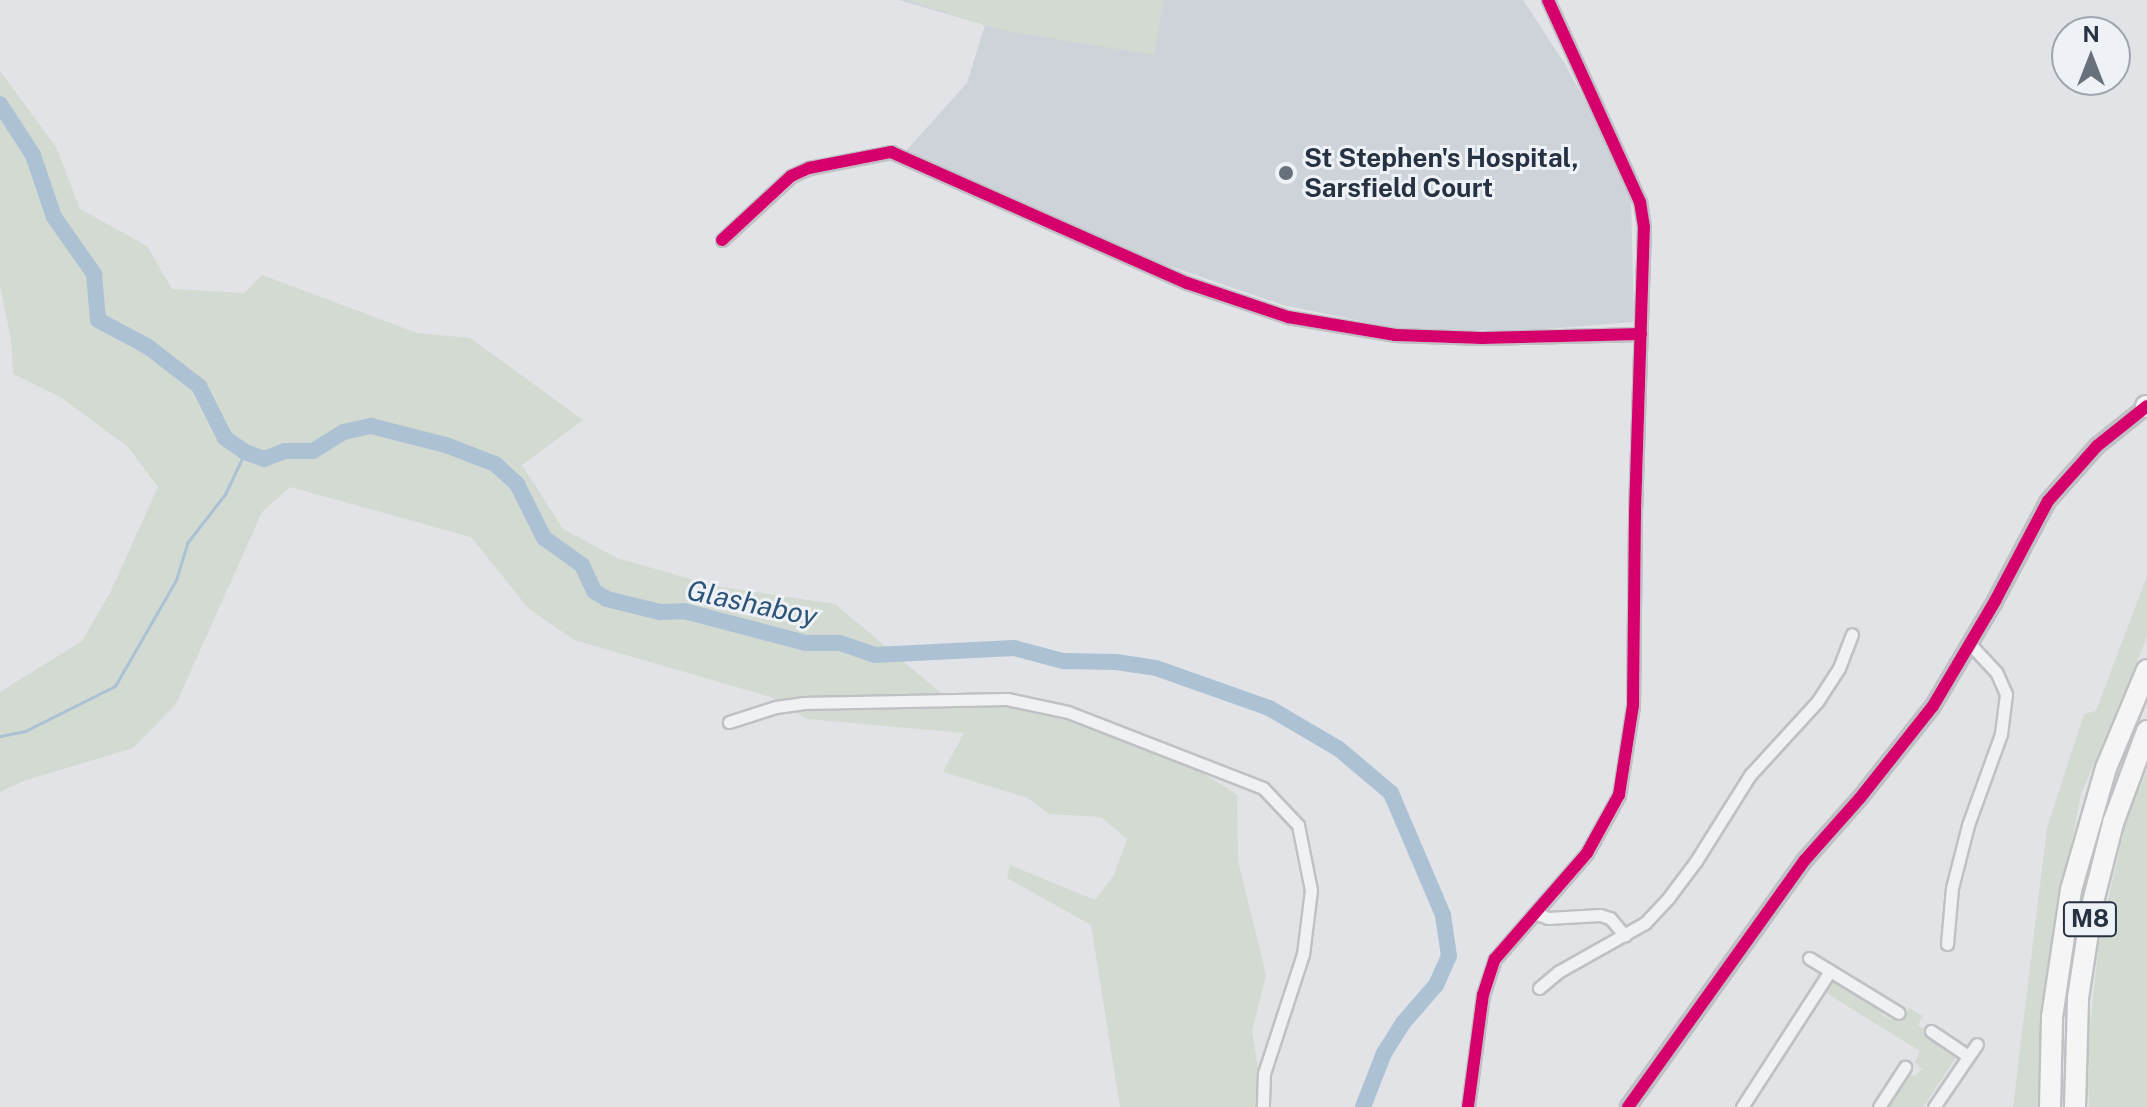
<!DOCTYPE html>
<html>
<head>
<meta charset="utf-8">
<style>
  body { margin:0 }
  #map { position:relative; width:2147px; height:1107px; overflow:hidden; background:#e1e3e6; font-family:"Public Sans",sans-serif }
  div>[style] { position:absolute }
  [style*='--x'] { left:calc(var(--x)*1px); top:calc(var(--y)*1px); width:calc(var(--w)*1px); rotate:calc(var(--a)*1deg) }
  .built>* { inset:0; background:#ced3da }
  .green>* { inset:0; background:#d2dad1 }
  .stream>* { height:3px; margin:-1.5px; padding:0 1.5px; transform-origin:1.5px; border-radius:1.5px; background:#acc2d4 }
  .river>* { height:16px; margin:-8px; padding:0 8px; transform-origin:8px; border-radius:8px; background:#acc2d4 }
  .roads { filter:drop-shadow(2px 0 #bfc1c4) drop-shadow(-2px 0 #bfc1c4) drop-shadow(0 2px #bfc1c4) drop-shadow(0 -2px #bfc1c4) }
  .minor>* { height:11px; margin:-5.5px; padding:0 5.5px; transform-origin:5.5px; border-radius:5.5px; background:#f0f1f3 }
  .secondary>* { height:14px; margin:-7px; padding:0 7px; transform-origin:7px; border-radius:7px; background:#bfc2c6 }
  .motorway>* { height:20px; margin:-10px; padding:0 10px; transform-origin:10px; border-radius:10px; background:#f5f5f6 }
  .cycleway>* { height:12px; margin:-6px; padding:0 6px; transform-origin:6px; border-radius:6px; background:#d6006c }
  .dots>* { width:22px; height:22px; translate:-50% -50%; box-sizing:border-box; border:4px solid #eef2f6; border-radius:50% }
  span { translate:-50% -50%; white-space:nowrap; text-align:center; line-height:1.15; -webkit-text-stroke:6px #eef2f6; paint-order:stroke }
  .shield-label span { padding:2px 6px; background:#eef2f6; border:2px solid; border-radius:6px; -webkit-text-stroke-width:0 }
  .shield-label { font-size:24px; color:#263241; font-weight:700 }
  .poi-label { font-size:26px; color:#263241; font-weight:700 }
  .left { translate:0 -50%; text-align:left }
  .water-label { font-size:28px; color:#2d5478; font-style:italic }
  .north { position:absolute; left:2051px; top:16px; width:80px; height:80px; box-sizing:border-box; background:#eef2f6; border:2px solid #9ea5ae; border-radius:50%; rotate:0deg; font-size:22px; font-weight:700; line-height:32px; text-align:center; color:#263241 }
  .north::after { content:''; display:block; margin:auto; width:28px; height:36px; background:#67707b; clip-path:polygon(50% 0,100% 100%,50% 72%,0 100%) }
</style>
</head>
<body>
<div id="map">
  <div class="built">
    <div style="clip-path:polygon(899px 0,1523px 0,1565px 64px,1606px 140px,1631px 198px,1634px 322px,1533px 330px,1404px 330px,1283px 305px,1146px 258px,904px 153px,967px 83px,985px 25px)"></div>
  </div>
  <div class="green">
    <div style="clip-path:polygon(907px 0,1164px 0,1154px 55px,997px 29px)"></div>
    <div style="clip-path:polygon(0 71px,56px 147px,80px 209px,147px 246px,172px 289px,244px 293px,262px 275px,417px 333px,470px 338px,583px 420px,522px 465px,563px 529px,617px 558px,715px 586px,835px 604px,941px 693px,1025px 697px,1082px 715px,1183px 760px,1237px 795px,1238px 861px,1266px 975px,1252px 1031px,1264px 1107px,1120px 1107px,1091px 925px,1007px 878px,1010px 865px,1095px 900px,1114px 875px,1127px 839px,1101px 817px,1049px 814px,1028px 798px,943px 772px,964px 733px,807px 719px,771px 697px,574px 640px,528px 608px,471px 537px,290px 487px,262px 512px,176px 704px,133px 748px,23px 781px,0 792px,0 692px,82px 641px,110px 593px,158px 487px,128px 447px,62px 398px,13px 374px,11px 339px,0 285px)"></div>
    <div style="clip-path:polygon(2147px 576px,2147px 637px,2081px 794px,2065px 876px,2047px 968px,2041px 1075px,2043px 1107px,2013px 1107px,2047px 828px,2084px 714px,2096px 711px)"></div>
    <div style="clip-path:polygon(2147px 770px,2147px 1107px,2089px 1107px,2087px 1055px,2099px 940px,2126px 822px)"></div>
    <div style="clip-path:polygon(1833px 976px,1885px 1007px,1881px 1014px,1892px 1020px,1897px 1014px,1905px 1015px,1909px 1008px,1923px 1016px,1918px 1025px,1957px 1045px,1959px 1053px,1923px 1107px,1883px 1107px,1906px 1073px,1915px 1076px,1922px 1069px,1915px 1062px,1920px 1051px,1823px 991px)"></div>
  </div>
  <div class="stream">
    <div style="--x:0;--y:736;--w:25;--a:-11"></div>
    <div style="--x:25;--y:731;--w:101;--a:-26.6"></div>
    <div style="--x:115;--y:686;--w:122;--a:-60.1"></div>
    <div style="--x:176;--y:580;--w:39;--a:-73"></div>
    <div style="--x:187;--y:543;--w:62;--a:-52.2"></div>
    <div style="--x:225;--y:494;--w:47;--a:-64.5"></div>
  </div>
  <div class="river">
    <div style="--x:0;--y:104;--w:61;--a:57.1"></div>
    <div style="--x:33;--y:155;--w:65;--a:71.3"></div>
    <div style="--x:54;--y:217;--w:70;--a:54.9"></div>
    <div style="--x:94;--y:274;--w:46;--a:85"></div>
    <div style="--x:98;--y:320;--w:55;--a:28"></div>
    <div style="--x:147;--y:346;--w:66;--a:37.6"></div>
    <div style="--x:199;--y:386;--w:58;--a:63.4"></div>
    <div style="--x:225;--y:438;--w:24;--a:35"></div>
    <div style="--x:245;--y:452;--w:20;--a:20"></div>
    <div style="--x:264;--y:459;--w:22;--a:-21"></div>
    <div style="--x:285;--y:451;--w:28;--a:0"></div>
    <div style="--x:313;--y:451;--w:36;--a:-32"></div>
    <div style="--x:344;--y:432;--w:28;--a:-13"></div>
    <div style="--x:371;--y:426;--w:77;--a:14.2"></div>
    <div style="--x:446;--y:445;--w:53;--a:21.2"></div>
    <div style="--x:495;--y:464;--w:30;--a:42"></div>
    <div style="--x:517;--y:484;--w:60;--a:63.4"></div>
    <div style="--x:544;--y:538;--w:47;--a:35.4"></div>
    <div style="--x:582;--y:565;--w:29;--a:65"></div>
    <div style="--x:594;--y:591;--w:15;--a:32"></div>
    <div style="--x:607;--y:599;--w:55;--a:13.8"></div>
    <div style="--x:660;--y:612;--w:24;--a:-2"></div>
    <div style="--x:684;--y:611;--w:126;--a:14.7"></div>
    <div style="--x:806;--y:643;--w:34;--a:0"></div>
    <div style="--x:840;--y:643;--w:37;--a:19"></div>
    <div style="--x:875;--y:655;--w:139;--a:-2.9"></div>
    <div style="--x:1014;--y:648;--w:51;--a:14.9"></div>
    <div style="--x:1063;--y:661;--w:53;--a:1.1"></div>
    <div style="--x:1116;--y:662;--w:40;--a:8.5"></div>
    <div style="--x:1156;--y:668;--w:120;--a:19.5"></div>
    <div style="--x:1269;--y:708;--w:81;--a:30.4"></div>
    <div style="--x:1339;--y:749;--w:68;--a:40.2"></div>
    <div style="--x:1391;--y:793;--w:133;--a:66.9"></div>
    <div style="--x:1443;--y:915;--w:41;--a:81.7"></div>
    <div style="--x:1449;--y:956;--w:32;--a:114"></div>
    <div style="--x:1436;--y:985;--w:50;--a:131"></div>
    <div style="--x:1403;--y:1023;--w:36;--a:122"></div>
    <div style="--x:1384;--y:1053;--w:58;--a:111.3"></div>
  </div>
  <div class="roads">
    <div class="minor">
      <div style="--x:722;--y:240;--w:94;--a:-42.8"></div>
      <div style="--x:791;--y:176;--w:20;--a:-24"></div>
      <div style="--x:809;--y:168;--w:84;--a:-11"></div>
      <div style="--x:891;--y:152;--w:324;--a:23.9"></div>
      <div style="--x:1187;--y:283;--w:107;--a:18.6"></div>
      <div style="--x:1288;--y:317;--w:109;--a:9.5"></div>
      <div style="--x:1395;--y:335;--w:87;--a:2"></div>
      <div style="--x:1482;--y:338;--w:159;--a:-1.4"></div>
      <div style="--x:729;--y:722;--w:49;--a:-17.7"></div>
      <div style="--x:776;--y:707;--w:27;--a:-8"></div>
      <div style="--x:803;--y:703;--w:204;--a:-1.1"></div>
      <div style="--x:1007;--y:699;--w:62;--a:12"></div>
      <div style="--x:1068;--y:712;--w:209;--a:21.3"></div>
      <div style="--x:1263;--y:788;--w:51;--a:46.6"></div>
      <div style="--x:1298;--y:825;--w:66;--a:78.7"></div>
      <div style="--x:1311;--y:890;--w:64;--a:97.1"></div>
      <div style="--x:1303;--y:954;--w:125;--a:108.1"></div>
      <div style="--x:1264;--y:1073;--w:34;--a:92"></div>
      <div style="--x:1535;--y:913;--w:14;--a:21"></div>
      <div style="--x:1548;--y:918;--w:52;--a:-3.3"></div>
      <div style="--x:1600;--y:915;--w:10;--a:17"></div>
      <div style="--x:1610;--y:918;--w:23;--a:50"></div>
      <div style="--x:1947;--y:944;--w:56;--a:-84.9"></div>
      <div style="--x:1952;--y:888;--w:65;--a:-75.7"></div>
      <div style="--x:1968;--y:825;--w:97;--a:-70.1"></div>
      <div style="--x:2001;--y:734;--w:40;--a:-82.9"></div>
      <div style="--x:2006;--y:694;--w:24;--a:-114"></div>
      <div style="--x:1996;--y:672;--w:38;--a:-133"></div>
      <div style="--x:1809;--y:958;--w:105;--a:31.4"></div>
      <div style="--x:1539;--y:988;--w:25;--a:-40"></div>
      <div style="--x:1558;--y:972;--w:100;--a:-29.4"></div>
      <div style="--x:1645;--y:923;--w:35;--a:-47"></div>
      <div style="--x:1669;--y:897;--w:45;--a:-53.1"></div>
      <div style="--x:1696;--y:861;--w:102;--a:-57.9"></div>
      <div style="--x:1750;--y:775;--w:99;--a:-47.5"></div>
      <div style="--x:1817;--y:702;--w:40;--a:-57.1"></div>
      <div style="--x:1839;--y:668;--w:36;--a:-69"></div>
      <div style="--x:1931;--y:1031;--w:45;--a:34"></div>
      <div style="--x:1468;--y:1107;--w:113;--a:-82.4"></div>
      <div style="--x:1483;--y:995;--w:38;--a:-72"></div>
      <div style="--x:1495;--y:959;--w:140;--a:-49"></div>
      <div style="--x:1587;--y:853;--w:66;--a:-61.1"></div>
      <div style="--x:1619;--y:795;--w:90;--a:-81.1"></div>
      <div style="--x:1633;--y:706;--w:194;--a:-89.4"></div>
      <div style="--x:1635;--y:512;--w:285;--a:-88.2"></div>
      <div style="--x:1644;--y:227;--w:25;--a:-99"></div>
      <div style="--x:1640;--y:202;--w:222;--a:-114.5"></div>
      <div style="--x:1742;--y:1107;--w:162;--a:-57.1"></div>
      <div style="--x:1879;--y:1107;--w:48;--a:-57"></div>
      <div style="--x:1934;--y:1107;--w:76;--a:-55.7"></div>
    </div>
    <div class="secondary">
      <div style="--x:1628;--y:1107;--w:302;--a:-54.4"></div>
      <div style="--x:1804;--y:861;--w:84;--a:-48.4"></div>
      <div style="--x:1860;--y:798;--w:117;--a:-51.6"></div>
      <div style="--x:1933;--y:706;--w:122;--a:-59.4"></div>
      <div style="--x:1995;--y:601;--w:113;--a:-62.1"></div>
      <div style="--x:2048;--y:501;--w:74;--a:-48.3"></div>
      <div style="--x:2097;--y:446;--w:64;--a:-38.7"></div>
    </div>
    <div class="motorway">
      <div style="--x:2146;--y:406;--w:1;--a:45"></div>
      <div style="--x:2050;--y:1107;--w:90;--a:-88.7"></div>
      <div style="--x:2052;--y:1017;--w:128;--a:-81.5"></div>
      <div style="--x:2071;--y:890;--w:127;--a:-74"></div>
      <div style="--x:2106;--y:768;--w:106;--a:-67.3"></div>
      <div style="--x:2075;--y:1107;--w:109;--a:-88.4"></div>
      <div style="--x:2078;--y:998;--w:93;--a:-81.3"></div>
      <div style="--x:2092;--y:906;--w:86;--a:-75.8"></div>
      <div style="--x:2113;--y:823;--w:98;--a:-69.7"></div>
    </div>
  </div>
  <div class="cycleway">
    <div style="--x:722;--y:240;--w:94;--a:-42.8"></div>
    <div style="--x:791;--y:176;--w:20;--a:-24"></div>
    <div style="--x:809;--y:168;--w:84;--a:-11"></div>
    <div style="--x:891;--y:152;--w:324;--a:23.9"></div>
    <div style="--x:1187;--y:283;--w:107;--a:18.6"></div>
    <div style="--x:1288;--y:317;--w:109;--a:9.5"></div>
    <div style="--x:1395;--y:335;--w:87;--a:2"></div>
    <div style="--x:1482;--y:338;--w:159;--a:-1.4"></div>
    <div style="--x:1468;--y:1107;--w:113;--a:-82.4"></div>
    <div style="--x:1483;--y:995;--w:38;--a:-72"></div>
    <div style="--x:1495;--y:959;--w:140;--a:-49"></div>
    <div style="--x:1587;--y:853;--w:66;--a:-61.1"></div>
    <div style="--x:1619;--y:795;--w:90;--a:-81.1"></div>
    <div style="--x:1633;--y:706;--w:194;--a:-89.4"></div>
    <div style="--x:1635;--y:512;--w:285;--a:-88.2"></div>
    <div style="--x:1644;--y:227;--w:25;--a:-99"></div>
    <div style="--x:1640;--y:202;--w:222;--a:-114.5"></div>
    <div style="--x:1628;--y:1107;--w:302;--a:-54.4"></div>
    <div style="--x:1804;--y:861;--w:84;--a:-48.4"></div>
    <div style="--x:1860;--y:798;--w:117;--a:-51.6"></div>
    <div style="--x:1933;--y:706;--w:122;--a:-59.4"></div>
    <div style="--x:1995;--y:601;--w:113;--a:-62.1"></div>
    <div style="--x:2048;--y:501;--w:74;--a:-48.3"></div>
    <div style="--x:2097;--y:446;--w:64;--a:-38.7"></div>
  </div>
  <div class="dots">
    <div style="left:1286px;top:173px;background:#67707b"></div>
  </div>
  <div class="shield-label">
    <span style="left:2090px;top:919px">M8</span>
  </div>
  <div class="poi-label">
    <span class="left" style="left:1304px;top:173px">St Stephen's Hospital,<br>Sarsfield Court</span>
  </div>
  <div class="water-label">
    <span style="left:752px;top:603px;rotate:12deg">Glashaboy</span>
  </div>
  <div class="north">N</div>
</div>
</body>
</html>
